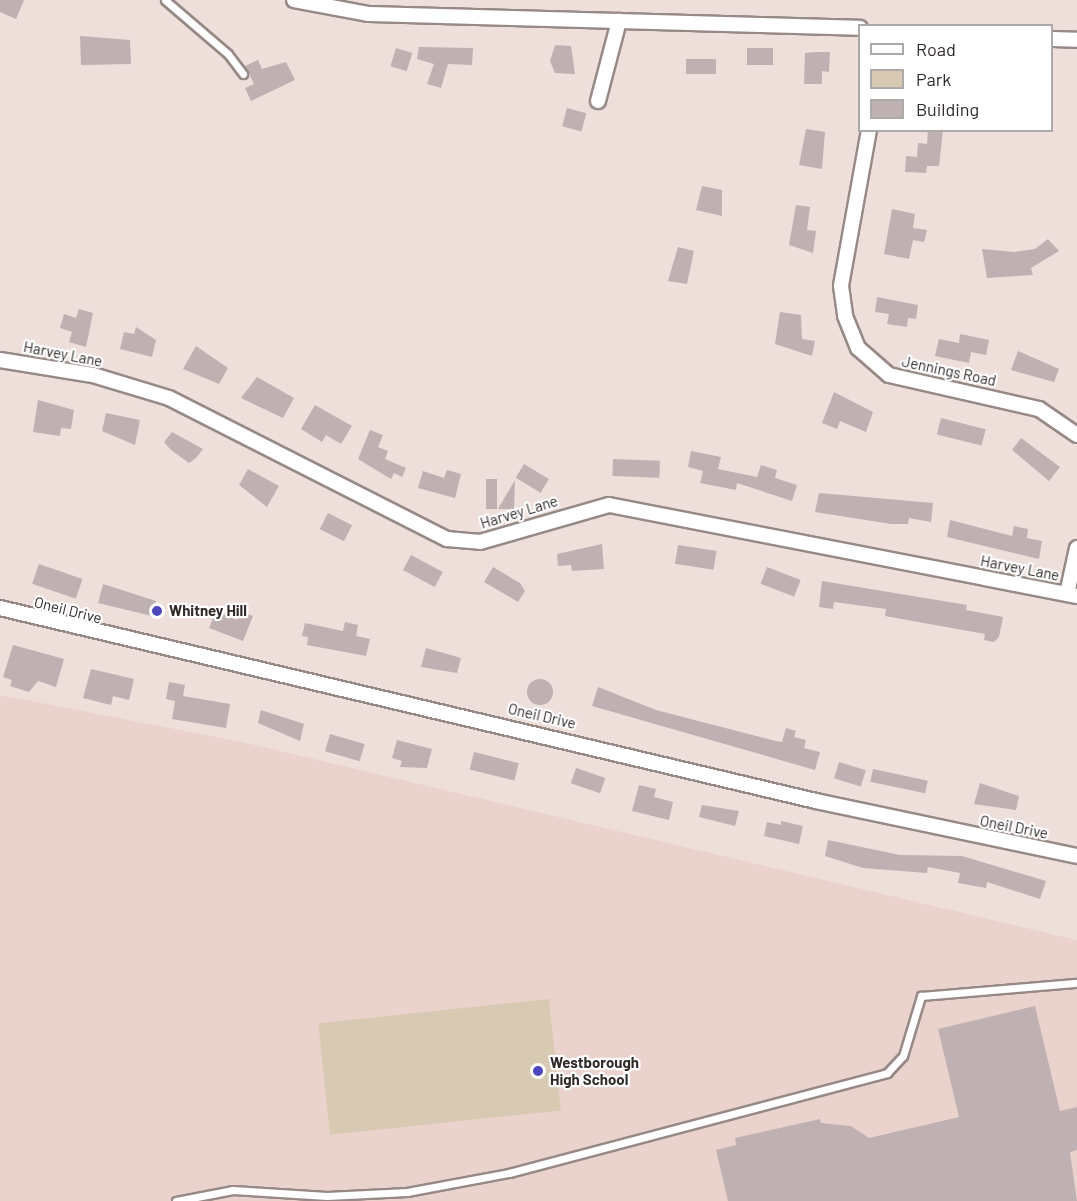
<!DOCTYPE html>
<html>
<head>
<meta charset="utf-8">
<style>
  body { margin:0 }
  #map { position:relative; width:1077px; height:1201px; overflow:hidden; background:#eedfdb; font-family:Barlow,sans-serif }
  div>[style] { position:absolute }
  [style*='--x'] { left:calc(var(--x)*1px); top:calc(var(--y)*1px); width:calc(var(--w)*1px); rotate:calc(var(--a)*1deg) }
  .built>* { inset:0; background:#ebd3cd }
  .green>* { inset:0; background:#d8cab2; transform-origin:0 0 }
  .building>* { inset:0; background:#bfb0b1; transform-origin:0 0 }
  .round { border-radius:50% }
  .roads { filter:drop-shadow(2px 0 #978985) drop-shadow(-2px 0 #978985) drop-shadow(0 2px #978985) drop-shadow(0 -2px #978985) }
  .lane>* { height:7px; margin:-3.5px; padding:0 3.5px; transform-origin:3.5px; border-radius:3.5px; background:#fff }
  .street>* { height:14px; margin:-7px; padding:0 7px; transform-origin:7px; border-radius:7px; background:#fff }
  .dots>* { width:16px; height:16px; translate:-50% -50%; box-sizing:border-box; border:3px solid #fff; border-radius:50% }
  span { translate:-50% -50%; white-space:nowrap; text-align:center; line-height:1.15; -webkit-text-stroke:4.5px #fff; paint-order:stroke }
  .street-label { font-size:15px; color:#302a29 }
  .poi-label { font-size:15px; color:#302a29; font-weight:700 }
  .left { translate:0 -50%; text-align:left }
  .legend { position:absolute; left:858px; top:24px; width:195px; height:108px; box-sizing:border-box; background:#fff; border:2px solid #acaaa9; margin:0; padding:8px 10px; list-style:none; font-size:18px; color:#302a29 }
  .legend li { display:flex; align-items:center; gap:12px; height:30px }
  .legend b { width:30px; border:2px solid #acaaa9 }
</style>
</head>
<body>
<div id="map">
  <div class="built">
    <div style="clip-path:polygon(0 695px,242px 742px,1077px 940px,1077px 1201px,0 1201px)"></div>
  </div>
  <div class="green">
    <div style="left:549px;top:999px;width:112px;height:232px;rotate:84deg"></div>
  </div>
  <div class="building">
    <div style="clip-path:polygon(0 0,24px 0,16px 19px,0 12px)"></div>
    <div style="clip-path:polygon(80px 36px,130px 40px,131px 64px,81px 65px)"></div>
    <div style="clip-path:polygon(555px 45px,571px 46px,575px 74px,555px 73px,550px 61px)"></div>
    <div style="clip-path:polygon(419px 47px,473px 48px,472px 65px,448px 64px,441px 88px,427px 84px,434px 64px,417px 59px)"></div>
    <div style="left:396px;top:48px;width:17px;height:19px;rotate:17deg"></div>
    <div style="left:747px;top:48px;width:26px;height:17px"></div>
    <div style="clip-path:polygon(816px 52px,830px 52px,829px 72px,822px 71px,822px 84px,804px 84px,805px 53px)"></div>
    <div style="left:686px;top:59px;width:30px;height:15px"></div>
    <div style="clip-path:polygon(258px 60px,262px 69px,286px 62px,295px 80px,251px 101px,245px 88px,254px 84px,245px 66px)"></div>
    <div style="left:567px;top:108px;width:20px;height:19px;rotate:15deg"></div>
    <div style="clip-path:polygon(806px 129px,825px 132px,822px 169px,799px 165px)"></div>
    <div style="clip-path:polygon(928px 130px,943px 130px,939px 166px,927px 166px,926px 173px,905px 172px,906px 156px,917px 157px,918px 143px,927px 144px)"></div>
    <div style="clip-path:polygon(702px 186px,722px 190px,722px 216px,696px 210px)"></div>
    <div style="clip-path:polygon(796px 205px,810px 207px,807px 230px,816px 231px,813px 253px,789px 245px)"></div>
    <div style="clip-path:polygon(892px 209px,915px 214px,913px 228px,927px 230px,924px 242px,913px 240px,909px 259px,884px 254px)"></div>
    <div style="clip-path:polygon(1048px 239px,1059px 251px,1031px 268px,1033px 275px,987px 278px,982px 249px,1015px 252px,1035px 249px)"></div>
    <div style="clip-path:polygon(678px 247px,694px 251px,687px 284px,668px 281px)"></div>
    <div style="clip-path:polygon(877px 297px,918px 305px,916px 319px,908px 318px,907px 327px,887px 324px,889px 314px,875px 312px)"></div>
    <div style="clip-path:polygon(79px 309px,93px 313px,86px 347px,69px 342px,72px 332px,60px 328px,64px 314px,76px 318px)"></div>
    <div style="clip-path:polygon(780px 312px,801px 315px,802px 339px,815px 341px,812px 356px,775px 344px)"></div>
    <div style="clip-path:polygon(136px 327px,156px 340px,152px 357px,120px 349px,124px 332px,134px 334px)"></div>
    <div style="clip-path:polygon(960px 334px,989px 340px,986px 355px,971px 352px,969px 363px,935px 356px,939px 339px,959px 343px)"></div>
    <div style="clip-path:polygon(196px 346px,228px 368px,219px 384px,183px 369px)"></div>
    <div style="clip-path:polygon(1018px 351px,1059px 369px,1054px 382px,1011px 370px)"></div>
    <div style="clip-path:polygon(257px 377px,294px 398px,283px 418px,241px 398px)"></div>
    <div style="clip-path:polygon(834px 392px,873px 412px,866px 432px,840px 421px,837px 429px,822px 423px)"></div>
    <div style="clip-path:polygon(38px 400px,74px 410px,71px 429px,61px 428px,60px 436px,33px 432px)"></div>
    <div style="clip-path:polygon(315px 405px,352px 426px,341px 444px,326px 435px,322px 442px,301px 429px)"></div>
    <div style="clip-path:polygon(106px 413px,140px 420px,135px 445px,102px 431px)"></div>
    <div style="left:941px;top:418px;width:46px;height:17px;rotate:14deg"></div>
    <div style="clip-path:polygon(370px 430px,383px 435px,378px 447px,388px 451px,385px 459px,406px 468px,402px 477px,394px 473px,391px 479px,358px 459px)"></div>
    <div style="clip-path:polygon(172px 432px,203px 449px,196px 458px,189px 463px,171px 450px,164px 442px)"></div>
    <div style="clip-path:polygon(1021px 438px,1060px 467px,1049px 481px,1012px 450px)"></div>
    <div style="clip-path:polygon(691px 451px,721px 457px,718px 469px,757px 477px,761px 465px,777px 470px,775px 478px,797px 485px,792px 501px,737px 483px,736px 490px,700px 483px,703px 471px,688px 467px)"></div>
    <div style="left:613px;top:459px;width:47px;height:17px;rotate:2deg"></div>
    <div style="left:524px;top:464px;width:29px;height:16px;rotate:31deg"></div>
    <div style="clip-path:polygon(248px 469px,279px 486px,267px 507px,239px 485px)"></div>
    <div style="clip-path:polygon(447px 470px,461px 474px,455px 498px,418px 488px,423px 471px,444px 478px)"></div>
    <div style="left:486px;top:479px;width:11px;height:30px"></div>
    <div style="clip-path:polygon(515px 480px,514px 509px,498px 509px)"></div>
    <div style="clip-path:polygon(819px 493px,933px 503px,931px 522px,909px 518px,908px 524px,891px 524px,815px 512px)"></div>
    <div style="left:328px;top:513px;width:27px;height:18px;rotate:27deg"></div>
    <div style="clip-path:polygon(950px 520px,1012px 536px,1014px 526px,1028px 529px,1027px 538px,1042px 541px,1039px 559px,947px 537px)"></div>
    <div style="clip-path:polygon(602px 544px,604px 569px,572px 571px,571px 565px,558px 566px,557px 554px)"></div>
    <div style="left:678px;top:545px;width:39px;height:19px;rotate:9deg"></div>
    <div style="left:411px;top:555px;width:36px;height:17px;rotate:28deg"></div>
    <div style="left:39px;top:564px;width:46px;height:21px;rotate:19deg"></div>
    <div style="clip-path:polygon(493px 567px,520px 583px,525px 591px,518px 602px,484px 582px)"></div>
    <div style="left:767px;top:567px;width:36px;height:18px;rotate:21deg"></div>
    <div style="clip-path:polygon(822px 581px,967px 605px,966px 610px,1003px 617px,999px 637px,994px 642px,984px 640px,985px 634px,885px 616px,886px 609px,834px 602px,833px 609px,819px 607px)"></div>
    <div style="clip-path:polygon(103px 584px,156px 601px,152px 616px,98px 603px)"></div>
    <div style="clip-path:polygon(216px 611px,237px 620px,240px 611px,253px 616px,243px 641px,209px 628px)"></div>
    <div style="clip-path:polygon(345px 622px,358px 625px,356px 636px,370px 639px,366px 656px,307px 645px,308px 637px,302px 636px,305px 623px,343px 631px)"></div>
    <div style="clip-path:polygon(13px 645px,64px 659px,56px 687px,38px 681px,29px 692px,10px 686px,12px 680px,3px 677px)"></div>
    <div style="clip-path:polygon(426px 648px,461px 658px,457px 673px,421px 667px)"></div>
    <div style="clip-path:polygon(91px 669px,134px 679px,129px 700px,113px 696px,111px 705px,83px 698px)"></div>
    <div class="round" style="left:527px;top:679px;width:26px;height:26px"></div>
    <div style="clip-path:polygon(169px 682px,185px 685px,183px 696px,230px 704px,226px 728px,172px 719px,175px 701px,166px 699px)"></div>
    <div style="clip-path:polygon(598px 687px,656px 710px,776px 741px,782px 742px,786px 728px,796px 731px,794px 737px,806px 740px,804px 748px,820px 752px,815px 770px,592px 706px)"></div>
    <div style="clip-path:polygon(261px 710px,304px 724px,300px 741px,258px 723px)"></div>
    <div style="left:330px;top:734px;width:36px;height:18px;rotate:16deg"></div>
    <div style="clip-path:polygon(397px 740px,432px 749px,427px 768px,400px 767px,402px 761px,392px 758px)"></div>
    <div style="left:474px;top:752px;width:46px;height:18px;rotate:14deg"></div>
    <div style="left:839px;top:762px;width:28px;height:17px;rotate:17deg"></div>
    <div style="left:576px;top:768px;width:31px;height:16px;rotate:19deg"></div>
    <div style="left:873px;top:769px;width:56px;height:13px;rotate:12deg"></div>
    <div style="clip-path:polygon(980px 783px,1019px 796px,1016px 810px,974px 804px)"></div>
    <div style="clip-path:polygon(639px 785px,656px 789px,654px 797px,673px 802px,669px 820px,632px 811px)"></div>
    <div style="clip-path:polygon(702px 805px,739px 811px,735px 826px,699px 817px)"></div>
    <div style="clip-path:polygon(781px 821px,803px 826px,799px 844px,764px 836px,767px 822px,781px 825px)"></div>
    <div style="clip-path:polygon(828px 840px,900px 855px,962px 856px,1046px 881px,1040px 899px,987px 882px,986px 888px,958px 883px,960px 873px,928px 867px,927px 873px,863px 868px,825px 856px)"></div>
    <div style="clip-path:polygon(1035px 1006px,1060px 1111px,1077px 1107px,1077px 1150px,1070px 1152px,1077px 1201px,728px 1201px,716px 1150px,736px 1145px,735px 1138px,820px 1119px,821px 1123px,851px 1126px,869px 1138px,959px 1117px,938px 1029px)"></div>
  </div>
  <div class="roads">
    <div class="lane">
      <div style="--x:165;--y:0;--w:83;--a:40.6"></div>
      <div style="--x:228;--y:54;--w:25;--a:53"></div>
      <div style="--x:176;--y:1201;--w:58;--a:-10.9"></div>
      <div style="--x:233;--y:1190;--w:94;--a:3.7"></div>
      <div style="--x:327;--y:1196;--w:80;--a:-2.9"></div>
      <div style="--x:407;--y:1192;--w:104;--a:-10.6"></div>
      <div style="--x:509;--y:1173;--w:391;--a:-14.8"></div>
      <div style="--x:887;--y:1073;--w:23;--a:-47"></div>
      <div style="--x:903;--y:1056;--w:63;--a:-73.3"></div>
      <div style="--x:921;--y:996;--w:157;--a:-4.8"></div>
    </div>
    <div class="street">
      <div style="--x:294;--y:0;--w:75;--a:10.7"></div>
      <div style="--x:368;--y:14;--w:492;--a:1.6"></div>
      <div style="--x:1052;--y:39;--w:25;--a:2"></div>
      <div style="--x:598;--y:101;--w:83;--a:-75.3"></div>
      <div style="--x:869;--y:130;--w:158;--a:100.2"></div>
      <div style="--x:841;--y:286;--w:30;--a:82"></div>
      <div style="--x:845;--y:316;--w:35;--a:68"></div>
      <div style="--x:858;--y:348;--w:41;--a:41.1"></div>
      <div style="--x:889;--y:375;--w:154;--a:12.8"></div>
      <div style="--x:1039;--y:409;--w:46;--a:34.4"></div>
      <div style="--x:0;--y:360;--w:94;--a:9.2"></div>
      <div style="--x:93;--y:375;--w:79;--a:16.8"></div>
      <div style="--x:169;--y:398;--w:312;--a:26.9"></div>
      <div style="--x:447;--y:539;--w:33;--a:5"></div>
      <div style="--x:480;--y:542;--w:134;--a:-16"></div>
      <div style="--x:609;--y:505;--w:477;--a:11"></div>
      <div style="--x:1067;--y:594;--w:47;--a:-77.7"></div>
      <div style="--x:0;--y:608;--w:839;--a:13.31"></div>
      <div style="--x:816;--y:801;--w:267;--a:11.9"></div>
    </div>
  </div>
  <div class="dots">
    <div style="left:157px;top:611px;background:#4b47bd"></div>
    <div style="left:538px;top:1071px;background:#4b47bd"></div>
  </div>
  <div class="street-label">
    <span style="left:63px;top:354px;rotate:11deg">Harvey Lane</span>
    <span style="left:949px;top:371px;rotate:12deg">Jennings Road</span>
    <span style="left:519px;top:512px;rotate:-17deg">Harvey Lane</span>
    <span style="left:1020px;top:568px;rotate:11deg">Harvey Lane</span>
    <span style="left:68px;top:610px;rotate:14deg">Oneil Drive</span>
    <span style="left:542px;top:716px;rotate:13deg">Oneil Drive</span>
    <span style="left:1014px;top:827px;rotate:11deg">Oneil Drive</span>
  </div>
  <div class="poi-label">
    <span class="left" style="left:169px;top:611px">Whitney Hill</span>
    <span class="left" style="left:550px;top:1071px">Westborough<br>High School</span>
  </div>
  <ul class="legend">
  <li><b style="height:8px;background:#fff"></b>Road</li>
  <li><b style="height:16px;background:#d8cab2"></b>Park</li>
  <li><b style="height:16px;background:#bfb0b1"></b>Building</li>
  </ul>
</div>
</body>
</html>
